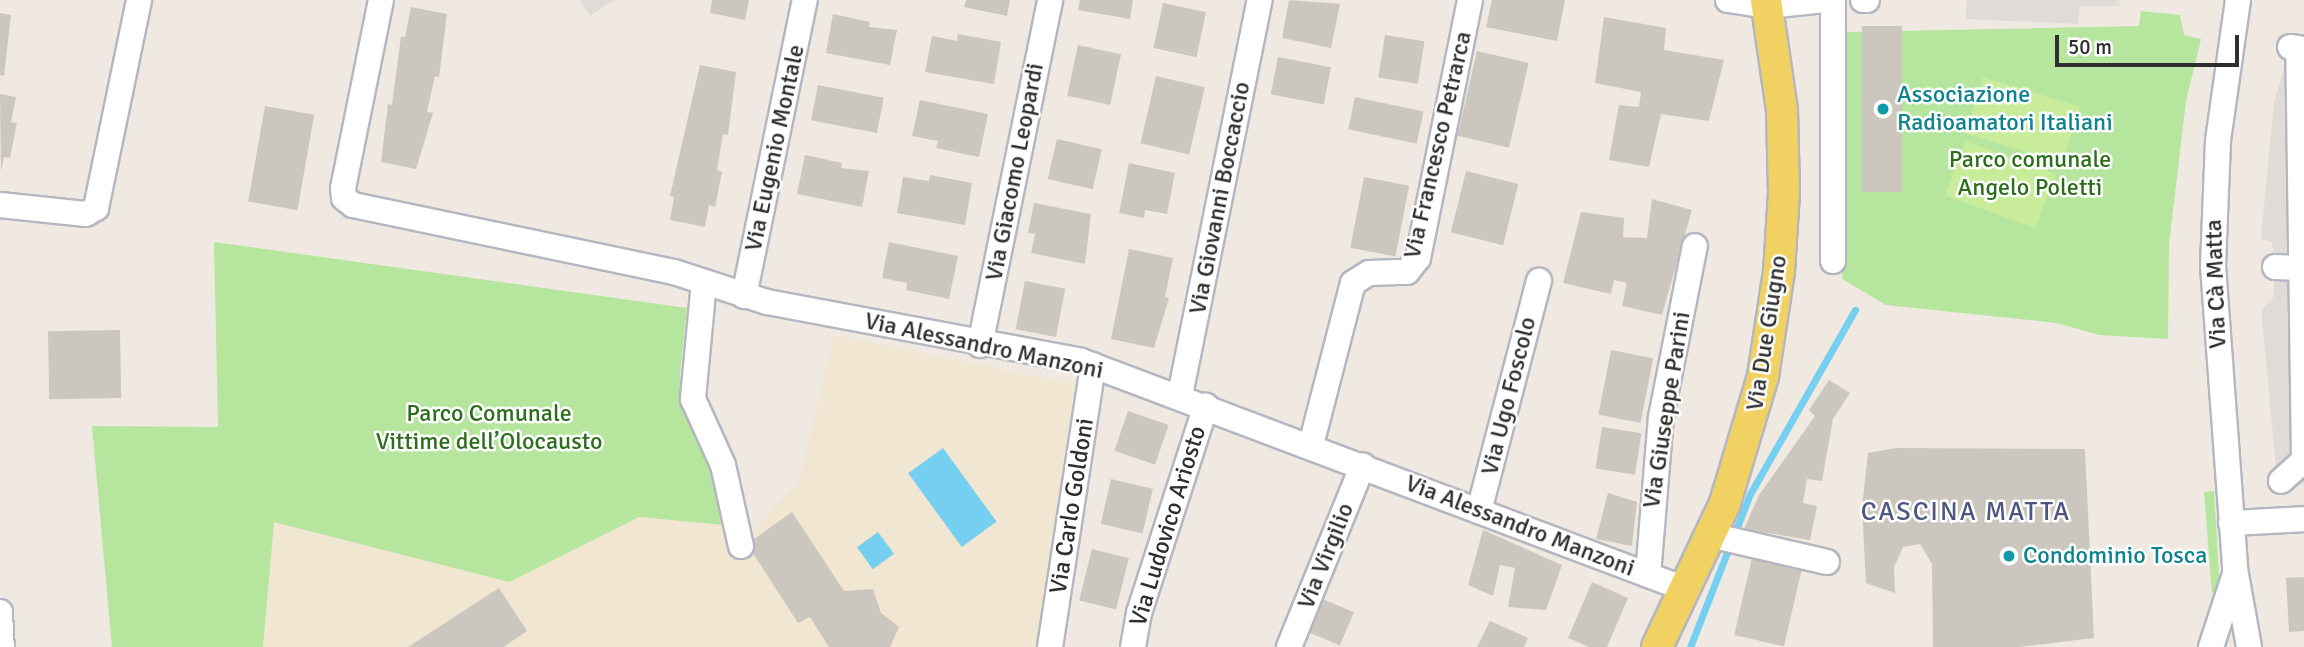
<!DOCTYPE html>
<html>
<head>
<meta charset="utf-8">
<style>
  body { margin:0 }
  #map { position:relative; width:2304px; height:647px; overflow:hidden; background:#efe9e1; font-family:Signika,sans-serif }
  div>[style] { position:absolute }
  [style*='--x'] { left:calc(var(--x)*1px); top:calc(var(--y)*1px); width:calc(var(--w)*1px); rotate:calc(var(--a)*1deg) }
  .education>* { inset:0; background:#f0e6d1 }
  .green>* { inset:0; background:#b6e59e }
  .pitch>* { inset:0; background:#c9ec9a; transform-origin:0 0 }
  .plaza>* { inset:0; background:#dfdcd8 }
  .water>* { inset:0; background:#75cff0; transform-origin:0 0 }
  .stream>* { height:7px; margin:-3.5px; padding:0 3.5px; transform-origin:3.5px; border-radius:3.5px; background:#75cff0 }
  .building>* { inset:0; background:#cbc7bf; transform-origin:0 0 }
  .roads { filter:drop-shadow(2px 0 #b4b7c1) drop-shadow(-2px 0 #b4b7c1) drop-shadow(0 2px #b4b7c1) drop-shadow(0 -2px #b4b7c1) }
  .minor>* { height:24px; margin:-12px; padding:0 12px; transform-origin:12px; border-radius:12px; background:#fff }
  .major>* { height:30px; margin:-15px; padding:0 15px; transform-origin:15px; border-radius:15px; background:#f2d163 }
  .dots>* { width:19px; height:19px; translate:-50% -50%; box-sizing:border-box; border:4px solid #fff; border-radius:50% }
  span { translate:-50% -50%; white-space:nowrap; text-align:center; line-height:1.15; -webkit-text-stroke:5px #fff; paint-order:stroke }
  .culture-label { font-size:24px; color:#0d838f }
  .left { translate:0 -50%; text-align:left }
  .street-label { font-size:24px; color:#2e2e2e }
  .park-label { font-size:24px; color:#2c6e1b }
  .neighbourhood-label { font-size:26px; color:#4d5680; letter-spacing:2px }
  .scale { position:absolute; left:2055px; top:35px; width:184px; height:32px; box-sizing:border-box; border:4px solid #2e2e2e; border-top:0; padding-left:9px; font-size:21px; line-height:24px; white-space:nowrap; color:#2e2e2e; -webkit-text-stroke:5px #fff; paint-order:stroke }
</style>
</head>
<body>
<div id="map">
  <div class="education">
    <div style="clip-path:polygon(834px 335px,1074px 384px,1038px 647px,263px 647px,274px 521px,508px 582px,639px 517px,724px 525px,728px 556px,799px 482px)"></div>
  </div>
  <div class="green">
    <div style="clip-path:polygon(2141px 11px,2180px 15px,2184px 35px,2201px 39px,2186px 101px,2169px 244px,2168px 339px,2099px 335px,2057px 323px,1886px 305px,1842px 279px,1847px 32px,2139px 26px)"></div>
    <div style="clip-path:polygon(214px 242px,687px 308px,680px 373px,683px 409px,711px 457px,724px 525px,639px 517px,509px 582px,274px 522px,263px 647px,112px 647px,92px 426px,218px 427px)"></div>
    <div style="clip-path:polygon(2214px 491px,2220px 592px,2212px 593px,2204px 492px)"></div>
  </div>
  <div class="pitch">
    <div style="left:1983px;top:77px;width:101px;height:59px;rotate:17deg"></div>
    <div style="left:1965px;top:141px;width:96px;height:58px;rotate:20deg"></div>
  </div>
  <div class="plaza">
    <div style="clip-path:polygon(580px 0,614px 0,590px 16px)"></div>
    <div style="clip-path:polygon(1967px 0,2119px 0,2120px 6px,2080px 6px,2078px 24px,1965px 19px)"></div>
    <div style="clip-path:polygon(2304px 33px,2304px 484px,2285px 485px,2277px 477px,2262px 321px,2262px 309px,2273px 298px,2275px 267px,2272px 242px,2261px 239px,2274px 102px,2290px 47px)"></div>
  </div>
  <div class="water">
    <div style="left:943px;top:448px;width:91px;height:43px;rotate:54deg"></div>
    <div style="left:878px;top:532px;width:27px;height:26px;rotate:54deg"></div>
  </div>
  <div class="stream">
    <div style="--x:1690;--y:647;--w:164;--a:-68.6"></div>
    <div style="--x:1750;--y:494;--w:212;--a:-60.3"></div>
  </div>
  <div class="building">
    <div style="clip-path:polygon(712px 0,749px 0,745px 20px,710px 13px)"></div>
    <div style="clip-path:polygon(966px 0,1010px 0,1007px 16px,964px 7px)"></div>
    <div style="clip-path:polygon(1080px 0,1133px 0,1130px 19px,1078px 10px)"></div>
    <div style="clip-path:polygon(1289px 0,1340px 4px,1331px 48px,1282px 38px)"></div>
    <div style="clip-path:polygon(1492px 0,1565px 0,1557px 41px,1486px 27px)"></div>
    <div style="left:1163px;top:3px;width:44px;height:46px;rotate:12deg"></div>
    <div style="clip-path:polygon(411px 7px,447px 14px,439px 77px,435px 76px,427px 112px,433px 113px,416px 169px,381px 162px,388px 104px,392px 105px,401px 36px,405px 37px)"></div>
    <div style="clip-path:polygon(0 13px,11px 15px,4px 76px,0 75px)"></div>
    <div style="clip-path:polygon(833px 14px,870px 22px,869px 27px,897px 30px,890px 65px,826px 53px)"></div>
    <div style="clip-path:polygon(1604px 17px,1666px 28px,1664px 50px,1724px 60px,1709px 121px,1661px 114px,1649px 167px,1609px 160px,1619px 105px,1639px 107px,1641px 92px,1595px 83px)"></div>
    <div style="left:1862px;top:26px;width:40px;height:166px"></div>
    <div style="clip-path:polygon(958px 34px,1001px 42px,994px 84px,925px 72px,932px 36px,957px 41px)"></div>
    <div style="left:1385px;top:35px;width:40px;height:43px;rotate:9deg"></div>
    <div style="left:1078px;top:45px;width:44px;height:52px;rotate:12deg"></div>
    <div style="left:1477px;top:51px;width:53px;height:87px;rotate:13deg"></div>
    <div style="left:1278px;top:57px;width:54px;height:38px;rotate:11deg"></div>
    <div style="clip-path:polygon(700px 65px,736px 72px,728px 135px,723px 134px,717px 170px,722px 172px,715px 207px,709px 205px,705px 227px,670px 220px,674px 197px,670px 196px)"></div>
    <div style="left:1156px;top:76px;width:50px;height:69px;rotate:13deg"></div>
    <div style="left:818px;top:85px;width:67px;height:36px;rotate:11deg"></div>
    <div style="clip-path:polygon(0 94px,16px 97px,11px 122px,17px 123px,10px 158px,4px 157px,1px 171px)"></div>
    <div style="left:1355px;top:97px;width:70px;height:33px;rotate:12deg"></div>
    <div style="clip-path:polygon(920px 100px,988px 114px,979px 157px,936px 148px,938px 141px,912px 136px)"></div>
    <div style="left:265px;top:106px;width:50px;height:97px;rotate:10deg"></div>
    <div style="left:1057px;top:139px;width:46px;height:41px;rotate:13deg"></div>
    <div style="clip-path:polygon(805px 155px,842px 163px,841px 168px,869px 171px,862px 207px,797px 194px)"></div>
    <div style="clip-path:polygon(1129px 163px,1175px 173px,1167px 214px,1145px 210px,1144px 218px,1119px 213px)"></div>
    <div style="left:1466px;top:171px;width:54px;height:63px;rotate:14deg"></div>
    <div style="clip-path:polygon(930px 175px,972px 183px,965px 225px,897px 213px,903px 177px,929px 181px)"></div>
    <div style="left:1364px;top:177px;width:46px;height:72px;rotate:11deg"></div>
    <div style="clip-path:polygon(1652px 199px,1692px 210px,1662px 315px,1622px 306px,1627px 283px,1614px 280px,1611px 294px,1563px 283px,1581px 212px,1624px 218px,1623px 237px,1647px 238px)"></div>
    <div style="clip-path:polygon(1034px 203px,1091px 214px,1085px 264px,1031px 253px,1035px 234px,1028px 233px)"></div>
    <div style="clip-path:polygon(889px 242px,958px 256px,949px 299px,906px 290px,907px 283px,882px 278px)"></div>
    <div style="clip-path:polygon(1129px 249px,1173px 258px,1165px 297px,1169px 298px,1154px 348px,1111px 339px)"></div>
    <div style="left:1025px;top:281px;width:41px;height:49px;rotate:11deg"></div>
    <div style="left:120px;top:330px;width:68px;height:72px;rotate:89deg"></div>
    <div style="left:1611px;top:350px;width:43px;height:66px;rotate:11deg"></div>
    <div style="clip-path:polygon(1829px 380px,1850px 393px,1833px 419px,1822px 481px,1807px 479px,1803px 503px,1817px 506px,1810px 540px,1744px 529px,1759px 495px,1815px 416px,1809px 410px)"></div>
    <div style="left:1128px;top:411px;width:43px;height:42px;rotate:19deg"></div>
    <div style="left:1602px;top:427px;width:40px;height:42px;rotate:9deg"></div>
    <div style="clip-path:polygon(1896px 448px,2085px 449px,2094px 638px,2019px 647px,1933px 647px,1932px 564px,1920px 544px,1903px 547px,1894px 567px,1895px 593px,1866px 583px,1862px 507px,1868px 453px)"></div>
    <div style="left:1111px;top:479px;width:43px;height:46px;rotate:13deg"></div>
    <div style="clip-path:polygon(1608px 493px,1637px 502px,1632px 546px,1596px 539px)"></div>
    <div style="clip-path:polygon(792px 512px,844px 591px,873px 589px,881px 613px,899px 627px,890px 647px,829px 647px,810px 617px,798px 623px,747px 544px)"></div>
    <div style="clip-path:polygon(1483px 530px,1562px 565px,1546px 610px,1508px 607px,1515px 568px,1500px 565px,1493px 596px,1468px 585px)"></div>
    <div style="left:1092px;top:549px;width:38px;height:53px;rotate:14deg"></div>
    <div style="left:1752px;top:558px;width:51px;height:79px;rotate:13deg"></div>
    <div style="clip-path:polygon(2304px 577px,2304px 631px,2289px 632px,2286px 578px)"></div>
    <div style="clip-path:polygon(1592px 582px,1628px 598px,1607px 647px,1589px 647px,1568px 638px)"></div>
    <div style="clip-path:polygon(499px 588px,527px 631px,503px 647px,408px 647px)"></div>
    <div style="left:1318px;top:597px;width:39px;height:36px;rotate:23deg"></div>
    <div style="clip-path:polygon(1490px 621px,1528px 638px,1524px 647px,1477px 647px)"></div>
  </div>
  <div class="roads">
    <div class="minor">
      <div style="--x:381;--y:0;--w:192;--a:101.4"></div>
      <div style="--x:343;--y:188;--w:10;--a:84"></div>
      <div style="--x:344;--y:198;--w:11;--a:38"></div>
      <div style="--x:353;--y:205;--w:328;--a:11.8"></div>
      <div style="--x:674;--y:272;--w:98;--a:17.9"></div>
      <div style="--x:767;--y:302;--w:319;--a:10.6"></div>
      <div style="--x:1081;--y:361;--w:646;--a:20.68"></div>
      <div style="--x:1728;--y:0;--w:40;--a:8.5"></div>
      <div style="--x:1768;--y:6;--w:57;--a:-6"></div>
      <div style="--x:1863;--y:0;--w:4;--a:0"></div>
      <div style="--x:2238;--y:0;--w:142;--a:98.1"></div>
      <div style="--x:2218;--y:141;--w:125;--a:92.3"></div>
      <div style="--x:2213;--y:266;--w:304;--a:85.8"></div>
      <div style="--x:2235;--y:569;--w:79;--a:79.8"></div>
      <div style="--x:0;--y:205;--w:86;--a:6"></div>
      <div style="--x:86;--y:214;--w:12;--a:-31"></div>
      <div style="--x:96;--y:208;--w:212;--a:-78.3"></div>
      <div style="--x:1833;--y:261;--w:261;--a:-90"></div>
      <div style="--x:2275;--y:267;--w:26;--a:2"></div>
      <div style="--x:704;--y:282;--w:118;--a:95.4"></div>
      <div style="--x:693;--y:399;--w:72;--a:65.6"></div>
      <div style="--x:723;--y:465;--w:83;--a:77.5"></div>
      <div style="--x:744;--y:296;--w:302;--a:-78.4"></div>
      <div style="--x:980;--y:345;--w:352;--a:-78.5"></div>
      <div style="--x:1180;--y:395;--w:403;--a:-78.6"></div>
      <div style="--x:1311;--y:445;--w:167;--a:-75.5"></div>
      <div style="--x:1353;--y:283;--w:19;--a:-32"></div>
      <div style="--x:1369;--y:273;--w:38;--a:-2"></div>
      <div style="--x:1407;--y:272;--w:18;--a:-52"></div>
      <div style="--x:1418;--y:258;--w:263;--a:-78.6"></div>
      <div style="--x:2281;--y:481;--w:31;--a:-42"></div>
      <div style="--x:2304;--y:460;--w:412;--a:-90.8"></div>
      <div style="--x:2298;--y:48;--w:8;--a:-173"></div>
      <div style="--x:1479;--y:511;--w:238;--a:-75.4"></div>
      <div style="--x:2231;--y:523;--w:73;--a:-3.1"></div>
      <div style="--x:1710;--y:535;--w:120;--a:13"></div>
      <div style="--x:1648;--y:575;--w:159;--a:-85.3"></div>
      <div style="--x:1661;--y:417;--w:174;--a:-78.8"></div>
      <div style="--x:0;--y:612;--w:35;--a:87"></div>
      <div style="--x:1050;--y:647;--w:285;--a:-81.3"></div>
      <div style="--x:1133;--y:647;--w:35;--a:-80"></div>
      <div style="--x:1139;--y:613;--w:218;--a:-72.1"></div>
      <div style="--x:1289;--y:647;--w:196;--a:-67.9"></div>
      <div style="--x:2211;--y:647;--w:74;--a:-71.8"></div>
    </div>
    <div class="major">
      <div style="--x:1657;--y:647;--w:159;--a:-64.7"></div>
      <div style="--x:1725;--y:503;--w:133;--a:-73.3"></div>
      <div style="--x:1763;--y:376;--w:105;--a:-81.3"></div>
      <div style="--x:1779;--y:272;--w:80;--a:-86.4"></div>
      <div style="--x:1784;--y:192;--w:82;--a:-91.4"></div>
      <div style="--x:1782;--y:110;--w:111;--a:-98.3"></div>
    </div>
  </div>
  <div class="dots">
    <div style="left:1883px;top:109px;background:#0f9aa8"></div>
    <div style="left:2009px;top:556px;background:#0f9aa8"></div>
  </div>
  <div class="culture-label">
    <span class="left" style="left:1897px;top:109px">Associazione<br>Radioamatori Italiani</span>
    <span class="left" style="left:2023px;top:556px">Condominio Tosca</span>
  </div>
  <div class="street-label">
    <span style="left:1438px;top:145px;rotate:-77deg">Via Francesco Petrarca</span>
    <span style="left:775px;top:148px;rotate:-78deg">Via Eugenio Montale</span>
    <span style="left:1015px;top:172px;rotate:-79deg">Via Giacomo Leopardi</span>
    <span style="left:1220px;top:198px;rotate:-79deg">Via Giovanni Boccaccio</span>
    <span style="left:2216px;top:284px;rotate:-92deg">Via Cà Matta</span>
    <span style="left:1767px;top:333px;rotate:-81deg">Via Due Giugno</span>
    <span style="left:984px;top:346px;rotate:12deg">Via Alessandro Manzoni</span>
    <span style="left:1509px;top:396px;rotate:-76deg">Via Ugo Foscolo</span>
    <span style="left:1667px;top:410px;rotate:-81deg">Via Giuseppe Parini</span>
    <span style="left:1072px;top:506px;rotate:-81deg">Via Carlo Goldoni</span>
    <span style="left:1168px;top:526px;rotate:-73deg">Via Ludovico Ariosto</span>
    <span style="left:1520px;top:526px;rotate:21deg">Via Alessandro Manzoni</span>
    <span style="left:1326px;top:556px;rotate:-68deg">Via Virgilio</span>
  </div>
  <div class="park-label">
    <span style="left:2030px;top:174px">Parco comunale<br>Angelo Poletti</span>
    <span style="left:489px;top:428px">Parco Comunale<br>Vittime dell’Olocausto</span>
  </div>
  <div class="neighbourhood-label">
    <span style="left:1966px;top:513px">CASCINA MATTA</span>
  </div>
  <div class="scale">50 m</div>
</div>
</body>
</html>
